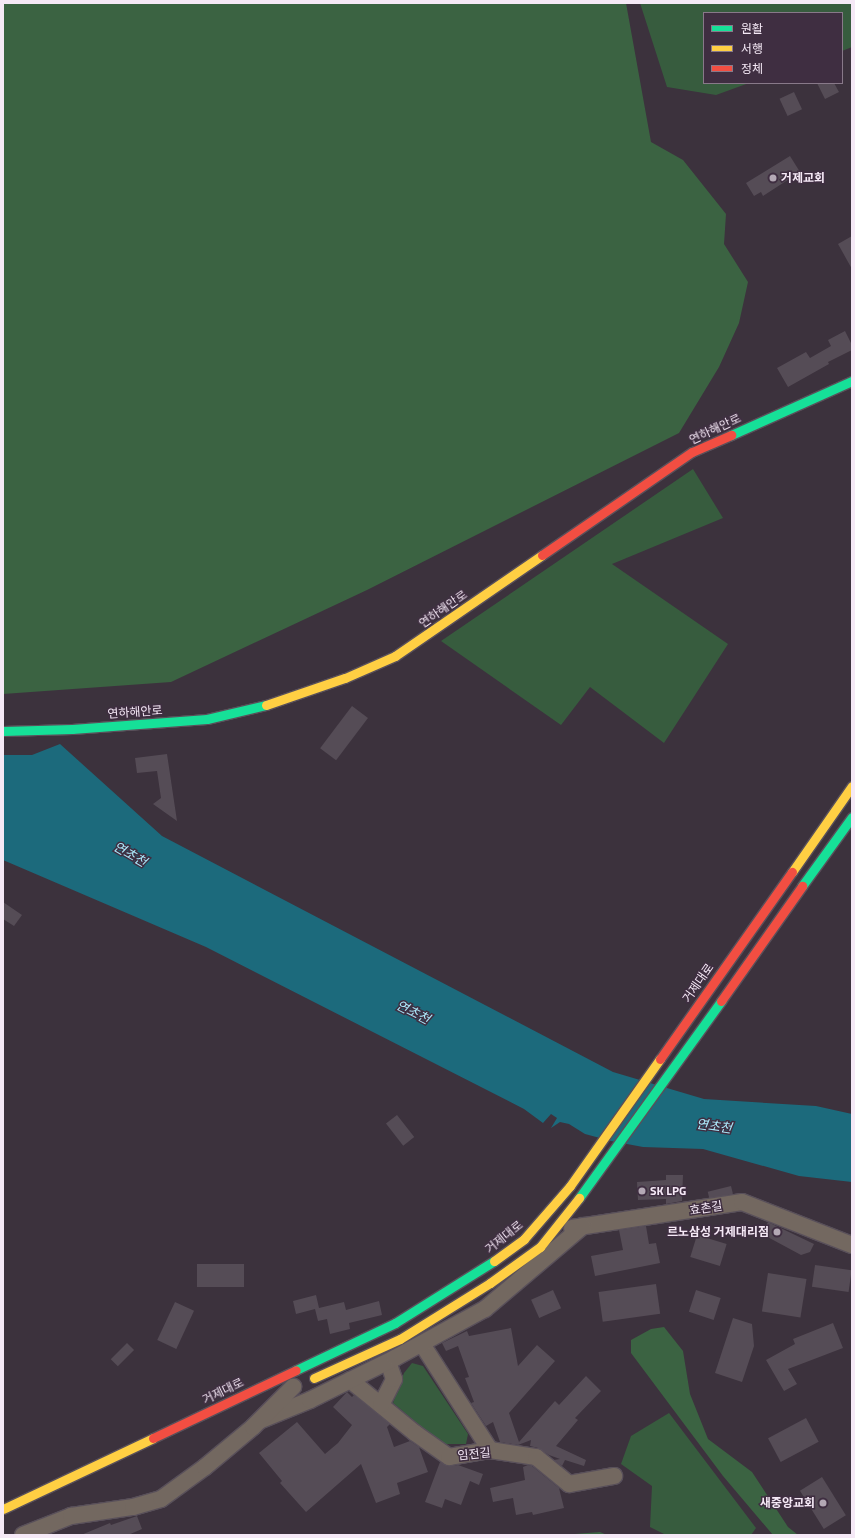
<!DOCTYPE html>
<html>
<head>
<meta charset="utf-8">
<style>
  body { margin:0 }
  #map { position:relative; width:855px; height:1538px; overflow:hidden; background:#3c323d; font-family:"Titillium Web","Noto Sans KR",sans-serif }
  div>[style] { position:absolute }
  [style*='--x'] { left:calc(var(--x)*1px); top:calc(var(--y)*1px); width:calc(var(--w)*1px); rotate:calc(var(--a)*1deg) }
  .green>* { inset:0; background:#375c3e }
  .forest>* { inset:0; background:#3b6342 }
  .water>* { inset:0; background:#1c6a7c }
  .building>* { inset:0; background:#554c56; transform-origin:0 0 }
  .roads { filter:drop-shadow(1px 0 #59505a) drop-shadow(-1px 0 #59505a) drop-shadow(0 1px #59505a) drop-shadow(0 -1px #59505a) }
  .street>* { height:16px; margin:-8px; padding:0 8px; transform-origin:8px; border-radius:8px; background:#736860 }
  .fast>* { height:9px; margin:-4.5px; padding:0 4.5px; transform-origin:4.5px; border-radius:4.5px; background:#16e098 }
  .slow>* { height:9px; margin:-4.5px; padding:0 4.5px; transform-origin:4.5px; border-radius:4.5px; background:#ffcf43 }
  .jam>* { height:9px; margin:-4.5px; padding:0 4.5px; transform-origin:4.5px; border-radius:4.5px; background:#f24e42 }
  .dots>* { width:11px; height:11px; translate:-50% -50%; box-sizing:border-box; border:2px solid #3f2e41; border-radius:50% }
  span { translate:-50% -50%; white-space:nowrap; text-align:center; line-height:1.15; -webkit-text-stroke:3px #3f2e41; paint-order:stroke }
  .poi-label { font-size:12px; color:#f5e9f6; font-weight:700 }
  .left { translate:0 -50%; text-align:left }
  .right { translate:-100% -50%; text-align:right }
  .street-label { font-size:12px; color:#f5e9f6 }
  .water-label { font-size:13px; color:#abe9fb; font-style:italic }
  .frame { position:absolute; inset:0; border:4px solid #f5e9f6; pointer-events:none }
  .legend { position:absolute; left:703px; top:12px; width:140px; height:72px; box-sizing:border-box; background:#3f2e41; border:1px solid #887989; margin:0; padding:5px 7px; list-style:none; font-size:12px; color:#f5e9f6 }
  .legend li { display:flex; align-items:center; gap:8px; height:20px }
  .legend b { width:20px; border:1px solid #887989 }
</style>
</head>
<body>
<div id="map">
  <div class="green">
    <div style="clip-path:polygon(640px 3px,852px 3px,852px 47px,842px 51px,842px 13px,704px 13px,704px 83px,749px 83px,716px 95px,667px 87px)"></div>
    <div style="clip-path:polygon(693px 469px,723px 518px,612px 564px,728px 644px,664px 743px,590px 687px,561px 725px,441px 641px)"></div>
    <div style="clip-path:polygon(412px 1363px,423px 1366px,468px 1434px,466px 1444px,442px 1444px,393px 1403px,404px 1373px)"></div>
    <div style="clip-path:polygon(669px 1413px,756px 1528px,751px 1535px,666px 1535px,650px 1527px,652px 1486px,621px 1464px,631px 1436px)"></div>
  </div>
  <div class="forest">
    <div style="clip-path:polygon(3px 3px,626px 3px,651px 142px,683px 160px,726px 214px,724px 244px,748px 282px,739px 323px,719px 367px,679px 433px,367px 590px,171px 682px,3px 694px)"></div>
    <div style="clip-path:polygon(664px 1327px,683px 1351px,690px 1394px,708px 1439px,752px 1472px,788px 1527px,798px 1535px,773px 1535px,723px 1476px,631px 1353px,631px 1340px,651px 1329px)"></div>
    <div style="clip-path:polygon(600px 1532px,607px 1535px,562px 1535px)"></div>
  </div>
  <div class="water">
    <div style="clip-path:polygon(60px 744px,162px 836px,613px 1072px,704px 1099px,816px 1106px,852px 1114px,852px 1182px,799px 1176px,703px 1149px,643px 1147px,611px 1141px,585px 1134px,569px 1124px,560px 1122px,551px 1128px,557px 1118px,551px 1114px,543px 1123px,524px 1109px,206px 947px,3px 860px,3px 755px,32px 755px)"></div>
  </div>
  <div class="building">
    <div style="clip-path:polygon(817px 83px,834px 83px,839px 92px,825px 99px)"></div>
    <div style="left:794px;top:92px;width:19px;height:16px;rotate:65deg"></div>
    <div style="clip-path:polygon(790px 156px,800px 172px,763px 196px,761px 192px,754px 196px,746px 183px)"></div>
    <div style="clip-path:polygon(852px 236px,852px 269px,838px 244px)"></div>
    <div style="clip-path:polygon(845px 331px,852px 345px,852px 350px,828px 362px,829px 364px,788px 387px,777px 368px,806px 352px,810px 358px,831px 346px,828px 340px)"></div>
    <div style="left:352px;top:706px;width:20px;height:53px;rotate:37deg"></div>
    <div style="clip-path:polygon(167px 754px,177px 821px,153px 804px,161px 798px,157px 771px,137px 773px,135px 758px)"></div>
    <div style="clip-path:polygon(3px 902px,22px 915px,14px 926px,3px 919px)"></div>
    <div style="left:397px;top:1115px;width:28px;height:14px;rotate:52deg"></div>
    <div style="clip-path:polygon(666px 1175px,683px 1175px,682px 1201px,666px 1204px,666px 1199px,638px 1200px,637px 1182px,666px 1180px)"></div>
    <div style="left:731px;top:1186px;width:8px;height:24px;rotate:76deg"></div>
    <div style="clip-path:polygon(768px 1222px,814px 1244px,810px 1252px,801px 1255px,762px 1234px)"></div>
    <div style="clip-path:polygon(646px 1226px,649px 1244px,656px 1243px,660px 1263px,595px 1276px,591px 1256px,623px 1250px,619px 1230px)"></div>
    <div style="left:697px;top:1235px;width:31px;height:23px;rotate:17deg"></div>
    <div style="left:244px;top:1264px;width:23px;height:47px;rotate:90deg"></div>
    <div style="left:815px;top:1265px;width:37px;height:22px;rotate:8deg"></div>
    <div style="left:768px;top:1273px;width:39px;height:39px;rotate:9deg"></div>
    <div style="left:656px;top:1284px;width:30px;height:58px;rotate:82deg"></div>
    <div style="left:553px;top:1290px;width:20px;height:24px;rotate:66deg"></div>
    <div style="left:696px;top:1290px;width:26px;height:23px;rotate:18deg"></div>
    <div style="clip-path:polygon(316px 1295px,319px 1308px,344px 1302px,346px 1310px,379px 1301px,382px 1315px,349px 1323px,350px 1329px,330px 1334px,327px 1319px,318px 1321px,315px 1309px,296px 1314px,293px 1301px)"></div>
    <div style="left:175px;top:1302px;width:21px;height:42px;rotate:25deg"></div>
    <div style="clip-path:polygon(733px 1318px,752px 1324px,754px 1346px,742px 1382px,715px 1373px)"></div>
    <div style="clip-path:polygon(833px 1323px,843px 1348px,788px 1369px,797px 1384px,784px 1391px,766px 1360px,795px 1344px,793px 1339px)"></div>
    <div style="clip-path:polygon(511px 1328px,518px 1366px,537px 1345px,555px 1361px,509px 1413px,519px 1442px,555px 1401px,559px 1405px,586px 1376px,601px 1391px,575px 1418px,578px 1420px,556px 1446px,586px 1460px,584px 1466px,565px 1460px,562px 1466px,554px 1460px,560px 1459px,549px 1455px,538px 1448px,530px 1446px,531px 1440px,518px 1445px,500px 1442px,493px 1422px,486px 1426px,471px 1403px,474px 1402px,465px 1378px,469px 1377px,458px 1346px,446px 1351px,442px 1343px,467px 1331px,469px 1336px)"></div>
    <div style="left:127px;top:1343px;width:10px;height:23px;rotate:45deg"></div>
    <div style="clip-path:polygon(347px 1392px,352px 1397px,354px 1395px,390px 1424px,387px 1427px,394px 1447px,410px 1441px,419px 1447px,428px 1472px,397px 1483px,400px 1494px,376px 1503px,361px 1464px,306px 1512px,280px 1483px,282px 1481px,259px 1453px,297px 1422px,325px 1454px,338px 1443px,352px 1425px,333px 1407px)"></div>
    <div style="left:806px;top:1418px;width:27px;height:43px;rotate:62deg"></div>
    <div style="clip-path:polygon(440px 1462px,450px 1466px,458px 1465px,483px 1474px,479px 1485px,470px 1481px,461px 1505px,445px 1499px,442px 1508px,425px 1502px)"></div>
    <div style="clip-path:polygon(528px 1465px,532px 1466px,559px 1488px,564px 1508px,533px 1515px,532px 1512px,516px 1515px,513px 1498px,493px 1502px,490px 1488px,525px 1480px,523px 1467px)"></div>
    <div style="left:822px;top:1477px;width:45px;height:26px;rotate:58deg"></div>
    <div style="clip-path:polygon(137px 1516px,142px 1529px,128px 1535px,81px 1535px,110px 1523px,111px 1525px)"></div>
  </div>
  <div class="roads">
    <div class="street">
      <div style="--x:572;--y:1228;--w:172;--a:-8.7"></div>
      <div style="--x:742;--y:1202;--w:118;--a:21.4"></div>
      <div style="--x:422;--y:1344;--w:126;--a:57.3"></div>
      <div style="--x:350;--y:1380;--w:84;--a:39.2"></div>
      <div style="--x:415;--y:1433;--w:42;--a:35.2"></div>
      <div style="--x:449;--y:1457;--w:42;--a:-9.7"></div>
      <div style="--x:490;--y:1450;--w:47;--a:8.7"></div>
      <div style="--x:536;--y:1457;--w:43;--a:39.3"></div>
      <div style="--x:569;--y:1484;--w:46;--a:-10.1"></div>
      <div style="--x:381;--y:1405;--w:29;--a:-63"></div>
      <div style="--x:394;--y:1379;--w:18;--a:-109"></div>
      <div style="--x:261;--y:1420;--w:53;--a:-22.2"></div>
      <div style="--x:310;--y:1400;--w:95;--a:-26.3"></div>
      <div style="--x:395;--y:1358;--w:102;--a:-28.6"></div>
      <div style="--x:485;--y:1309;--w:128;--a:-40.3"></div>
      <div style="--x:23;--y:1535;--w:52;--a:-21.6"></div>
      <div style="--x:71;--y:1516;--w:63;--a:-8.3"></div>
      <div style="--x:133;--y:1507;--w:29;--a:-16"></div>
      <div style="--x:161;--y:1499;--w:54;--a:-36"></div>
      <div style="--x:205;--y:1467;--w:62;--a:-39.8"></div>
      <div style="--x:253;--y:1427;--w:57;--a:-45"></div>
    </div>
    <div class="fast">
      <div style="--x:731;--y:435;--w:133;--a:-24.1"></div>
      <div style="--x:3;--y:731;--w:69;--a:-1.7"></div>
      <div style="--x:72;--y:729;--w:135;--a:-4.2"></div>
      <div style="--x:207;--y:719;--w:61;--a:-13.3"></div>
      <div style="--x:802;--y:886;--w:85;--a:-54.1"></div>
      <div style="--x:579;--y:1198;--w:243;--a:-54.2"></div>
      <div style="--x:296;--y:1370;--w:110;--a:-25.4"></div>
      <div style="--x:395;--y:1323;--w:117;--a:-32.1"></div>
    </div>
    <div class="slow">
      <div style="--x:266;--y:705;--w:83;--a:-18.9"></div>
      <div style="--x:345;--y:678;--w:55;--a:-23.7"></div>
      <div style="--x:395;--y:656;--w:178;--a:-34.5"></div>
      <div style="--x:792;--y:872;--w:105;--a:-55.1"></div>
      <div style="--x:494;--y:1261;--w:37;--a:-36"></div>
      <div style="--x:524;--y:1239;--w:70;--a:-49"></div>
      <div style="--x:570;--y:1186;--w:156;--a:-54.7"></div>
      <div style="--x:314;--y:1378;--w:94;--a:-24.4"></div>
      <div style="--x:400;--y:1339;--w:106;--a:-31.9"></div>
      <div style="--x:490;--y:1283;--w:62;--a:-35.8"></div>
      <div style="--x:540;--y:1247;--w:63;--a:-51.5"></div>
      <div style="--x:3;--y:1509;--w:166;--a:-25.3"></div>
    </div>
    <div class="jam">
      <div style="--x:542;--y:555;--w:182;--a:-34.5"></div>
      <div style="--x:692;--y:452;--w:43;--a:-23.6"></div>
      <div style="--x:721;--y:1001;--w:141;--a:-54.8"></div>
      <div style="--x:660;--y:1059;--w:229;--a:-54.8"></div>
      <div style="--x:153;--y:1438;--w:158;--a:-25.4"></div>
    </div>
  </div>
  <div class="dots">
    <div style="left:773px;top:178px;background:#b4a9b5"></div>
    <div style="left:642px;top:1191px;background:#b4a9b5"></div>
    <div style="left:777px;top:1232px;background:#b4a9b5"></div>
    <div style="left:823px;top:1503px;background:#b4a9b5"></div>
  </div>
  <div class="poi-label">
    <span class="left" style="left:781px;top:178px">거제교회</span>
    <span class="left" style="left:650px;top:1191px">SK LPG</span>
    <span class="right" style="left:769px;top:1232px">르노삼성 거제대리점</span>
    <span class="right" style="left:815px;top:1503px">새중앙교회</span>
  </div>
  <div class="street-label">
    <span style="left:715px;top:429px;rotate:-25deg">연하해안로</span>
    <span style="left:443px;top:609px;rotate:-35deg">연하해안로</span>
    <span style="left:135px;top:712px;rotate:-4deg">연하해안로</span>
    <span style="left:698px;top:983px;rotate:-55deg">거제대로</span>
    <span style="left:706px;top:1208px;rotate:-9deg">효촌길</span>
    <span style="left:504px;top:1237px;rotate:-39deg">거제대로</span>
    <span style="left:223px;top:1391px;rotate:-26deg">거제대로</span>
    <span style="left:474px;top:1454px;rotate:-6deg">임전길</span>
  </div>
  <div class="water-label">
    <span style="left:130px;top:854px;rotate:30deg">연초천</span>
    <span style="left:413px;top:1012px;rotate:27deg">연초천</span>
    <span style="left:714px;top:1126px;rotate:8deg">연초천</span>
  </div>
  <div class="frame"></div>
  <ul class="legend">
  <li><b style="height:5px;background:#16e098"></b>원활</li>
  <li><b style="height:5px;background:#ffcf43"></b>서행</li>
  <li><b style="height:5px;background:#f24e42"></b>정체</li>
  </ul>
</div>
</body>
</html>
